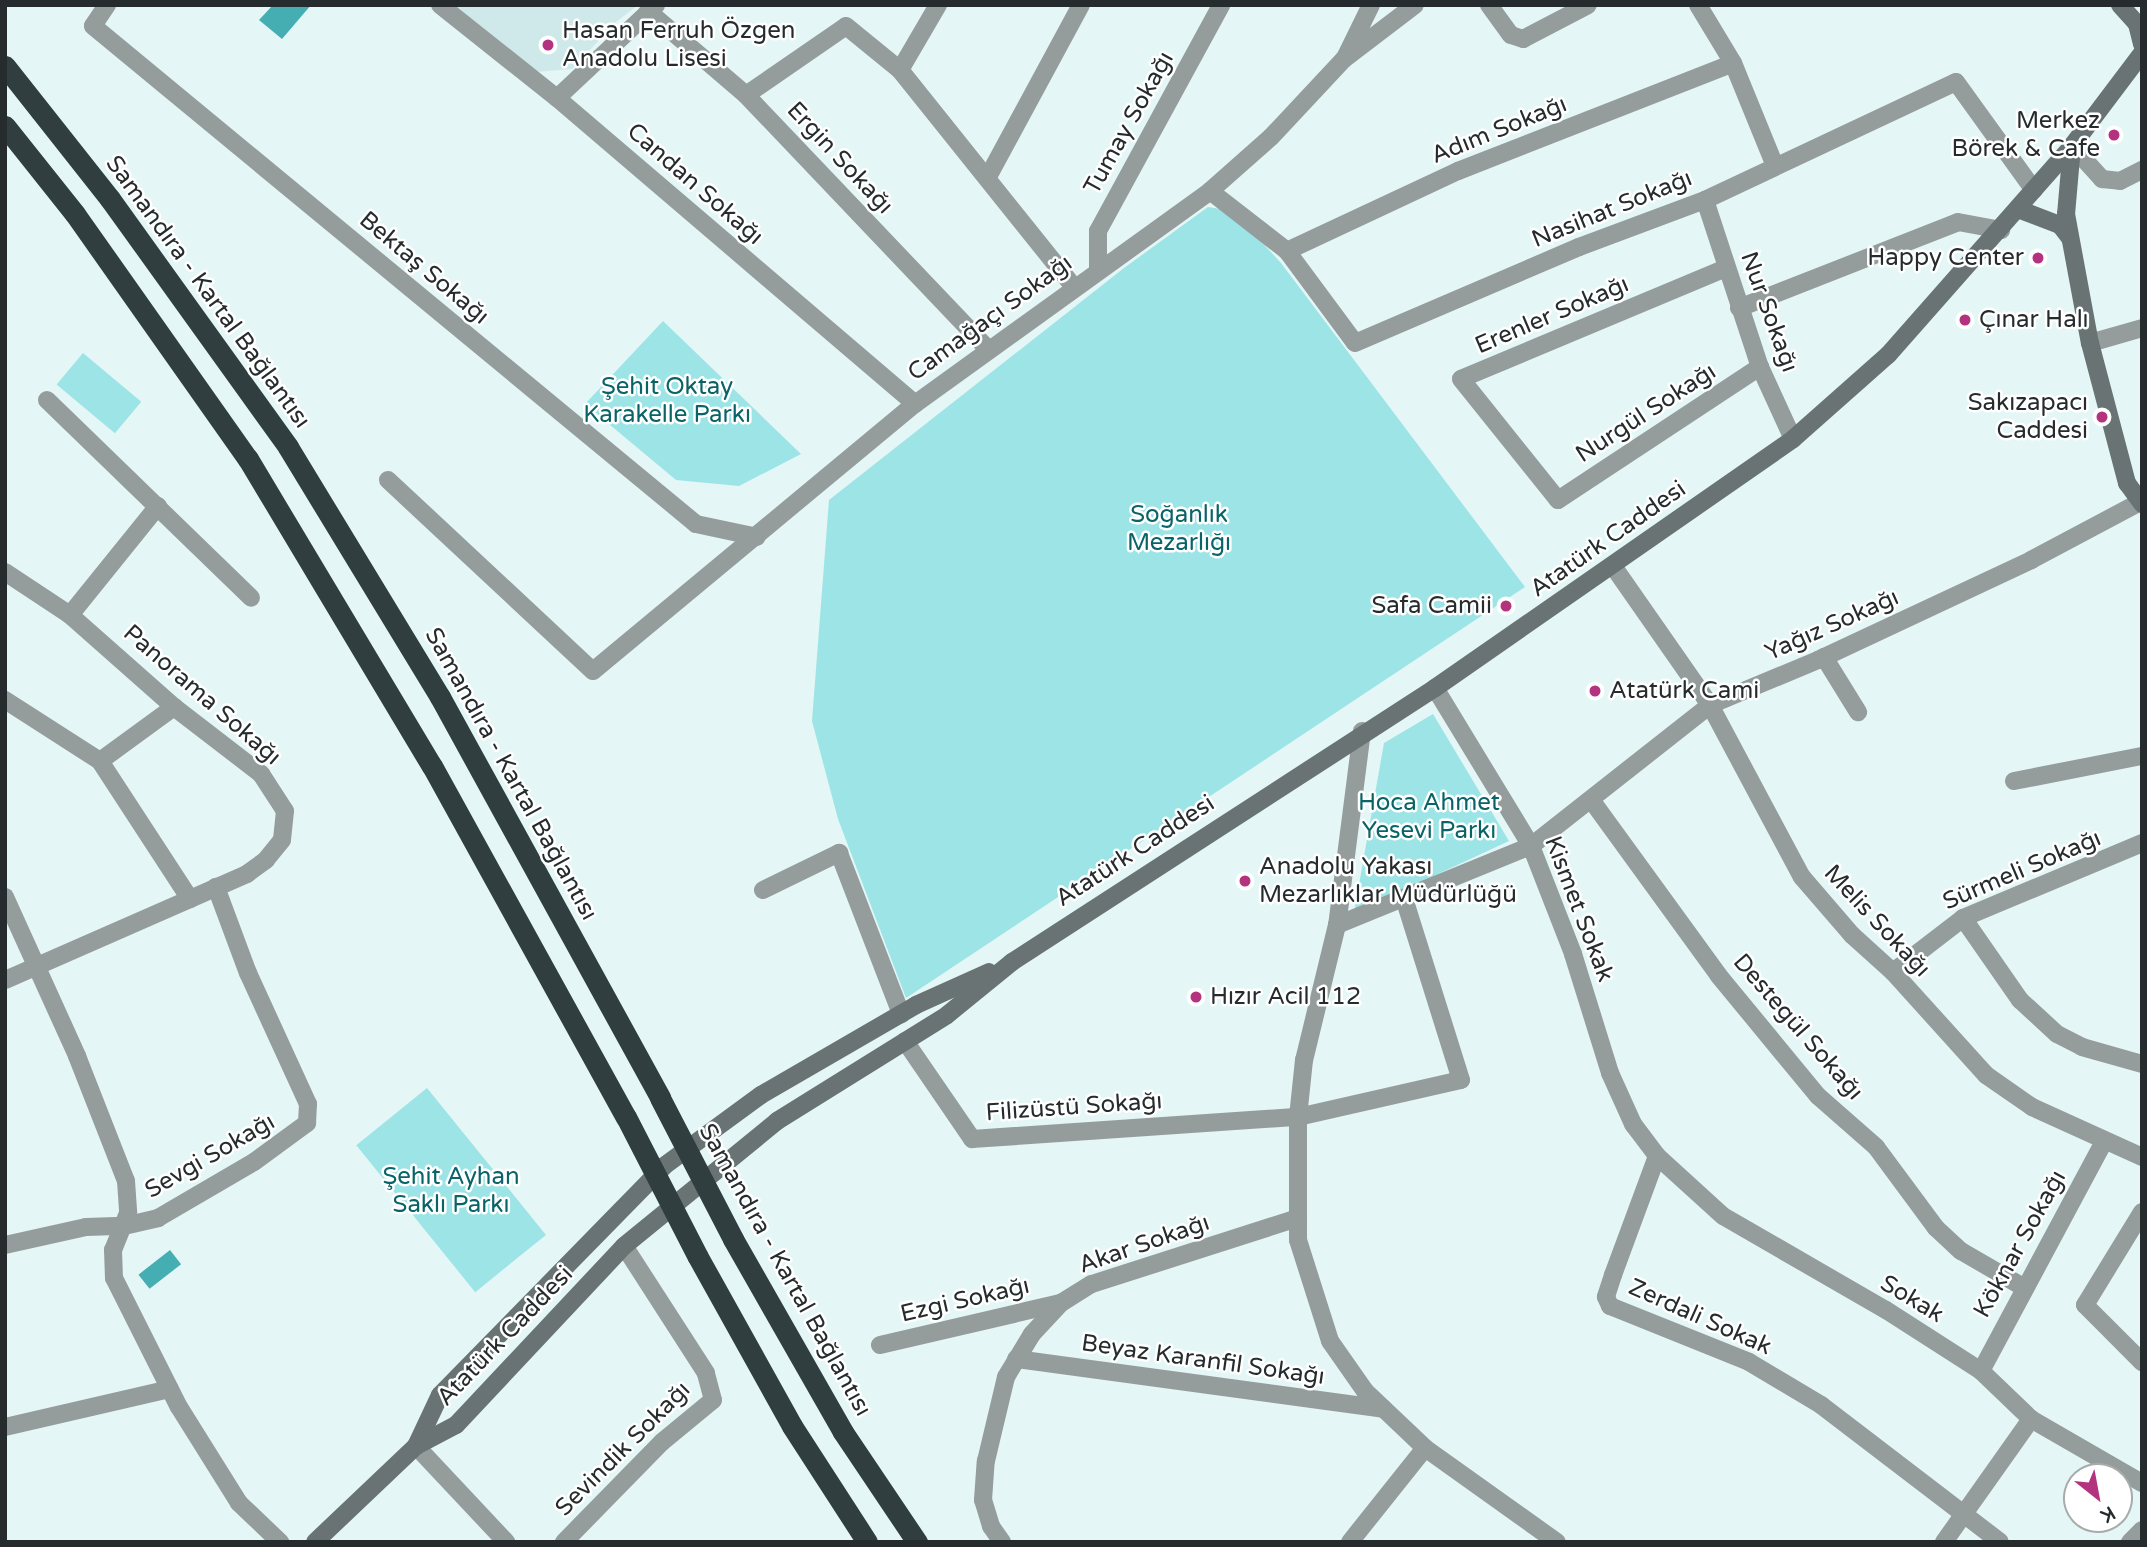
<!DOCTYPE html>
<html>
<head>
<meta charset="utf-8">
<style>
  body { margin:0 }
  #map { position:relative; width:2147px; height:1547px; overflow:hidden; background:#e4f6f6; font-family:"Varela Round",sans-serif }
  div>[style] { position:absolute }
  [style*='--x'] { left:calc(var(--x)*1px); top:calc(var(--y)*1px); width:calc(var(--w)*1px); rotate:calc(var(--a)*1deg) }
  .built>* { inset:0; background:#cfe9ea }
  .green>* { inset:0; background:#9de4e6; transform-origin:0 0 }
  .water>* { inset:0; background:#44aeb3; transform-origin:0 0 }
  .street>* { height:18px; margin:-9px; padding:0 9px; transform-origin:9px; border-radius:9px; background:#959c9c }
  .secondary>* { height:18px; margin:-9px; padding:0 9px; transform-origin:9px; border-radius:9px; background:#697373 }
  .highway>* { height:21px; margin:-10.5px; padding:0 10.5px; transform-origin:10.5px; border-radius:10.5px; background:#303e3f }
  .highway-bridge>* { height:21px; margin:-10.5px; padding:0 10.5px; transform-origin:10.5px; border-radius:10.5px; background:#303e3f }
  .dots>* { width:19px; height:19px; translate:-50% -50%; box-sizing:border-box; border:4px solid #fff; border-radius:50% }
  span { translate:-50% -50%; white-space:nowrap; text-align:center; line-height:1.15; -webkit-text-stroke:5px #fff; paint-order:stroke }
  .poi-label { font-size:24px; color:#262c2d }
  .left { translate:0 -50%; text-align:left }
  .right { translate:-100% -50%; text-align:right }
  .street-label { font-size:24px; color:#262c2d }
  .park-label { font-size:24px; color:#096468 }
  .frame { position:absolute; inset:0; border:7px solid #262c2d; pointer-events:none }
  .north { position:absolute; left:2063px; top:1463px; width:70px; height:70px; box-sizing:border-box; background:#fff; border:2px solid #a8abab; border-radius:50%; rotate:149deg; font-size:19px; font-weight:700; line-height:28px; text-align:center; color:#262c2d }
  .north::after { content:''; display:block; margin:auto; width:24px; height:32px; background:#b3337e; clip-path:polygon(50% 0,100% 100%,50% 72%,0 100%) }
</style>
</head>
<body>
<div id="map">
  <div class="built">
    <div style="clip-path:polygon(454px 5px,638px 5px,616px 22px,572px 69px,535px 72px)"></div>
  </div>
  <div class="green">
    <div style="clip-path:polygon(1208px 207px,1233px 211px,1281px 263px,1525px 587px,906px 998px,838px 819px,812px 721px,829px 500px,1124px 268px)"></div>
    <div style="clip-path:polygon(663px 321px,801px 454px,739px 486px,676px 480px,585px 404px)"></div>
    <div style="left:83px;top:353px;width:76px;height:41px;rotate:40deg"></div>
    <div style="clip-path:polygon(1433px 714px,1509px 841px,1354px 913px,1384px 743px)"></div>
    <div style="left:427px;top:1088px;width:189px;height:91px;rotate:51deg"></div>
  </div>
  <div class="water">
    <div style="clip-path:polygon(273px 5px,311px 5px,282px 39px,259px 20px)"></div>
    <div style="left:170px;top:1250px;width:18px;height:40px;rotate:52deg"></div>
  </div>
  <div class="street">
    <div style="--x:107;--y:5;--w:25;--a:124"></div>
    <div style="--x:93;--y:26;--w:782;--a:39.55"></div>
    <div style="--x:696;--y:524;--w:62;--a:12"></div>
    <div style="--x:440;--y:5;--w:149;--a:38.5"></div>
    <div style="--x:557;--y:98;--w:471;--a:40.5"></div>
    <div style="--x:1489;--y:5;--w:37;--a:54"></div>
    <div style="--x:1511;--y:35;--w:13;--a:18"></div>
    <div style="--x:1523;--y:39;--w:73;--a:-27.6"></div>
    <div style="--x:1698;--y:5;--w:68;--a:58.9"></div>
    <div style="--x:1733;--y:63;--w:111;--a:67.8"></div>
    <div style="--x:648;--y:11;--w:129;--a:40.6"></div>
    <div style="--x:746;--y:95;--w:349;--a:46.4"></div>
    <div style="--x:1346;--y:56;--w:57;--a:-63.9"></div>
    <div style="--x:900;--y:70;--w:75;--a:-59.7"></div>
    <div style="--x:746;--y:95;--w:121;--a:-34.6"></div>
    <div style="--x:846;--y:26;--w:70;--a:39.2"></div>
    <div style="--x:900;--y:70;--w:278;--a:51.3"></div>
    <div style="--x:557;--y:98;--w:136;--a:-43.2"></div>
    <div style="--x:2072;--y:146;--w:45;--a:47.7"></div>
    <div style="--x:2102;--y:179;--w:18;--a:6"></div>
    <div style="--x:2120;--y:181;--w:25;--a:-27"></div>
    <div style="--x:989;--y:175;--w:193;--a:-61.6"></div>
    <div style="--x:1210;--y:191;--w:98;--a:37.9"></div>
    <div style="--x:1287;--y:251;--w:114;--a:53.5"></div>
    <div style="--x:1355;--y:343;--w:244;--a:-23.2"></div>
    <div style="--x:1579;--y:247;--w:134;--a:-20.5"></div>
    <div style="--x:1705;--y:200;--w:277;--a:-25.2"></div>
    <div style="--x:1956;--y:82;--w:133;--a:54.2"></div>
    <div style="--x:1705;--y:200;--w:176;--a:71.8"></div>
    <div style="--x:1760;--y:367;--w:79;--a:65.4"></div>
    <div style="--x:1287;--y:251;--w:189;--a:-25.1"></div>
    <div style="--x:1458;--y:171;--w:295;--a:-21.4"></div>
    <div style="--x:1726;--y:268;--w:287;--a:157.3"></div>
    <div style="--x:1461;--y:379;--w:155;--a:51.3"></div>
    <div style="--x:1558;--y:500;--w:242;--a:-33.4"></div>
    <div style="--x:1098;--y:270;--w:39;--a:-90"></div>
    <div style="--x:1098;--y:231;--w:257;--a:-61.4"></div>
    <div style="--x:1739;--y:308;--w:235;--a:-21.4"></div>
    <div style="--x:1958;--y:222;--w:44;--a:10.5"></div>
    <div style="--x:2090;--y:343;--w:54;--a:-16.1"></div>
    <div style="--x:47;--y:400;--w:284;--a:44.1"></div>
    <div style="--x:388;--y:480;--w:280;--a:43"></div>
    <div style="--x:593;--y:671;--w:418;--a:-39.7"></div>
    <div style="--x:915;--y:404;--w:364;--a:-35.8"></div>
    <div style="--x:1210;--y:191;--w:81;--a:-41.5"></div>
    <div style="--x:1271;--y:137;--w:107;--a:-46.9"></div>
    <div style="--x:1344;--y:59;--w:89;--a:-37.3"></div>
    <div style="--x:1613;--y:566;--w:169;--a:55.1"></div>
    <div style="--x:1710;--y:705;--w:195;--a:61.9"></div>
    <div style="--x:1802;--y:877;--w:77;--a:49.2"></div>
    <div style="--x:1852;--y:935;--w:55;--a:42.1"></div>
    <div style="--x:1893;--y:972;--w:139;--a:47.9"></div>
    <div style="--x:1986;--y:1075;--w:56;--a:34.8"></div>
    <div style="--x:2032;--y:1107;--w:121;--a:24.4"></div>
    <div style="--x:5;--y:572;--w:78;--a:33.5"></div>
    <div style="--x:70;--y:615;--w:139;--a:41.5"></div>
    <div style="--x:174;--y:707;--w:110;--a:37.6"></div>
    <div style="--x:261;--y:774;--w:44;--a:57"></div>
    <div style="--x:285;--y:811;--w:29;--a:96"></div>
    <div style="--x:282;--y:840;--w:26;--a:129"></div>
    <div style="--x:266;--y:860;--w:24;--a:144"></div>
    <div style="--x:247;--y:874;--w:264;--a:156.3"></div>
    <div style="--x:70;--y:615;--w:140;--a:-51.1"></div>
    <div style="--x:1824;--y:657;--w:65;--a:58.3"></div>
    <div style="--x:1435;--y:688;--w:185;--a:58.7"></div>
    <div style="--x:1531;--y:846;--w:116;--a:68.7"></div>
    <div style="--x:1573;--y:954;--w:125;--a:72.7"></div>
    <div style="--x:1610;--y:1073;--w:56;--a:65.7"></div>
    <div style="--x:1633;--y:1124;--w:40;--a:53"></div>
    <div style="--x:1657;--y:1156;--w:89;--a:42.3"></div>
    <div style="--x:1723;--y:1216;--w:188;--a:30"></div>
    <div style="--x:1886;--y:1310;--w:113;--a:32.7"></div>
    <div style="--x:1981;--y:1371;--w:69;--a:43.8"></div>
    <div style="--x:2031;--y:1419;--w:128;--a:30"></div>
    <div style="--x:5;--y:700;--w:113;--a:32.7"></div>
    <div style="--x:100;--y:761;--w:165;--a:56.9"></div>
    <div style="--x:1362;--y:731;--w:196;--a:97.3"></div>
    <div style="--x:1337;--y:925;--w:139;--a:103.7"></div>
    <div style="--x:1304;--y:1060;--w:57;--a:96"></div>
    <div style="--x:1298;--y:1117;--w:123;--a:90"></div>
    <div style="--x:1298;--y:1240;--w:106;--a:72.4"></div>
    <div style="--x:1330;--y:1341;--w:61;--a:55"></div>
    <div style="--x:1365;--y:1391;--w:83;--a:43.5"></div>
    <div style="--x:1425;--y:1448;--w:162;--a:35.5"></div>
    <div style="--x:100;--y:761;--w:92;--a:-36.1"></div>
    <div style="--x:2014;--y:781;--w:130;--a:-11.1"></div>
    <div style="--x:1592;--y:801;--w:216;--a:54"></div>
    <div style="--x:1719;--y:976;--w:156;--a:50.5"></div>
    <div style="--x:1818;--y:1096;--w:77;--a:41.3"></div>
    <div style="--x:1876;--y:1147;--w:101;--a:53.5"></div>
    <div style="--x:1936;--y:1228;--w:34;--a:43"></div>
    <div style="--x:1961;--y:1251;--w:72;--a:30.1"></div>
    <div style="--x:763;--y:890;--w:85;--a:-26"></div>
    <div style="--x:839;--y:853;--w:173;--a:68.9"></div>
    <div style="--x:5;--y:897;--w:175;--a:65.6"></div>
    <div style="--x:77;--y:1056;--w:134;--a:68.6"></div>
    <div style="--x:126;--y:1181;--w:32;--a:86"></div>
    <div style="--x:128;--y:1213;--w:40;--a:112"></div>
    <div style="--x:113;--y:1250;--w:28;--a:88"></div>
    <div style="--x:114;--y:1278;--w:144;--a:63.3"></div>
    <div style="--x:179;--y:1407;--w:113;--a:58"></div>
    <div style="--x:239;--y:1503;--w:57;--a:43.6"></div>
    <div style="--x:1963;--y:918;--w:100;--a:55.2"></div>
    <div style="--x:2020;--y:1000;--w:50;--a:42.6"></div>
    <div style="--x:2057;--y:1034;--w:28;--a:27"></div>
    <div style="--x:2082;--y:1047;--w:62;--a:15.8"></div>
    <div style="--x:1337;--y:925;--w:209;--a:-22.2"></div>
    <div style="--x:1531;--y:846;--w:228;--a:-38.2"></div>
    <div style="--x:1710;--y:705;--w:117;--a:-22.6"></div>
    <div style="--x:1818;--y:660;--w:235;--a:-25.1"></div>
    <div style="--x:2031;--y:560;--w:121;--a:-28"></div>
    <div style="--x:1893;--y:972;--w:88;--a:-37.6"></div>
    <div style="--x:1963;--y:918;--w:194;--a:-22.7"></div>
    <div style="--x:905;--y:1041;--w:119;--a:55.6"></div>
    <div style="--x:972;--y:1139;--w:327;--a:-3.9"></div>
    <div style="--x:1298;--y:1117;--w:167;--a:-12.8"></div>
    <div style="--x:1461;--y:1080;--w:188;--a:-107.4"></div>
    <div style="--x:1657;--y:1156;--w:127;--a:110.3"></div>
    <div style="--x:1613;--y:1275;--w:23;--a:108"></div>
    <div style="--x:1606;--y:1297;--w:10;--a:66"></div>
    <div style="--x:1610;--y:1306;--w:150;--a:21.9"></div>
    <div style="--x:1749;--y:1362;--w:84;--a:30.8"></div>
    <div style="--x:1821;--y:1405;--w:225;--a:37.4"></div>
    <div style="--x:2142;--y:1212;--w:109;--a:121.5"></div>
    <div style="--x:2085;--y:1305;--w:81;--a:45"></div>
    <div style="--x:5;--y:1245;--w:83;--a:-12.5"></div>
    <div style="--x:86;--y:1227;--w:38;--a:-2"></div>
    <div style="--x:124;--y:1226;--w:35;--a:-13"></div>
    <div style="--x:158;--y:1218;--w:111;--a:-30.3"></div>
    <div style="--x:254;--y:1162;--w:66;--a:-36.3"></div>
    <div style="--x:307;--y:1123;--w:19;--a:-87"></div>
    <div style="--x:308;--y:1104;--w:144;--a:-114.6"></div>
    <div style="--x:248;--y:973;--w:92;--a:-110.4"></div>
    <div style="--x:880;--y:1345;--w:185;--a:-13.1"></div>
    <div style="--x:1016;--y:1359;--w:371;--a:7.7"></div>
    <div style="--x:1981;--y:1371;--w:260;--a:-61.8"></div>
    <div style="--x:5;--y:1427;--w:169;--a:-13"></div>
    <div style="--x:416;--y:1446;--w:132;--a:46.8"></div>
    <div style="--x:564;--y:1542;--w:140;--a:-45.6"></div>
    <div style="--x:662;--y:1442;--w:66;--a:-39.5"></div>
    <div style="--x:713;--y:1400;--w:28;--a:-105"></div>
    <div style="--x:706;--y:1373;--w:151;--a:-122.8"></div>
    <div style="--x:1002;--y:1542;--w:19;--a:-125"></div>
    <div style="--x:991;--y:1526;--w:27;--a:-107"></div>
    <div style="--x:983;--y:1500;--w:39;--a:-86"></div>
    <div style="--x:986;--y:1461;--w:86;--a:-76.6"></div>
    <div style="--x:1006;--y:1377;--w:50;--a:-58.8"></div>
    <div style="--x:1032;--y:1334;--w:42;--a:-46.9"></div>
    <div style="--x:1061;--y:1303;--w:36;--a:-32"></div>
    <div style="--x:1092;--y:1284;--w:216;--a:-17.8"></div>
    <div style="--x:1350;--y:1542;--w:120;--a:-51.4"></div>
    <div style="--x:1944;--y:1542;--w:151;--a:-54.7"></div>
    <div style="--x:2130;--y:1542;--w:17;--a:-45"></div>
  </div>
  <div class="secondary">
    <div style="--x:2120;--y:5;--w:25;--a:48"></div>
    <div style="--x:2137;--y:24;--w:21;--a:76"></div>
    <div style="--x:2072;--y:146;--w:68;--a:95"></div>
    <div style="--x:2066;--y:214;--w:131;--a:79.5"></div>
    <div style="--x:2090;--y:343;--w:145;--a:75.2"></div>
    <div style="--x:2127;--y:483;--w:26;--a:54"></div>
    <div style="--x:2018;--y:209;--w:45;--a:20.9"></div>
    <div style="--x:2060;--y:225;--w:16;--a:52"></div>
    <div style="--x:416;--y:1446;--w:56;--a:-64.8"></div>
    <div style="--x:440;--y:1395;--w:320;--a:-45.6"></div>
    <div style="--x:664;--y:1166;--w:120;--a:-36.2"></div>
    <div style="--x:761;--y:1095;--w:179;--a:-30.1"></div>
    <div style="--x:916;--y:1005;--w:80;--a:-24.3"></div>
    <div style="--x:315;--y:1542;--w:139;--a:-43.5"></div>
    <div style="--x:416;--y:1446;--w:45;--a:-27.7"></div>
    <div style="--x:456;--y:1425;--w:245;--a:-46.8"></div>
    <div style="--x:624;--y:1246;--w:198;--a:-39.2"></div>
    <div style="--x:777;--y:1121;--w:200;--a:-31.9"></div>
    <div style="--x:947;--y:1015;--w:84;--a:-39.2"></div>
    <div style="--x:1012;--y:962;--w:504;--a:-32.93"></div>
    <div style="--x:1435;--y:688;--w:436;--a:-34.8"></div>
    <div style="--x:1793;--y:439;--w:127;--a:-41.5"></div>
    <div style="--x:1888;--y:355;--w:278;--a:-48.6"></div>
    <div style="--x:2072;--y:146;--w:116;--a:-53"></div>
  </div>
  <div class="highway">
    <div style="--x:5;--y:66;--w:169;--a:51.7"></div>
    <div style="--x:110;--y:199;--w:305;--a:54.3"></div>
    <div style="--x:288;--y:447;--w:293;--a:58.7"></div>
    <div style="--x:440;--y:697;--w:457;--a:61.2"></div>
    <div style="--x:5;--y:126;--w:112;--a:51.5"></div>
    <div style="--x:75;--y:214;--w:300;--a:54.8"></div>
    <div style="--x:248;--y:459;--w:358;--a:59.1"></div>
    <div style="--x:432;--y:766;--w:401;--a:61.1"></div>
    <div style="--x:733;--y:1239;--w:222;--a:60.3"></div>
    <div style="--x:843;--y:1432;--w:133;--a:56.1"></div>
    <div style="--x:698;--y:1257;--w:193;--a:60.9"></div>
    <div style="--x:792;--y:1426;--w:138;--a:57.1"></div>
  </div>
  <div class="highway-bridge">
    <div style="--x:660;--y:1098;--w:159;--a:62.6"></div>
    <div style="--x:626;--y:1117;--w:157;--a:62.8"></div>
  </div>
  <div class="dots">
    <div style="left:548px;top:45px;background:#b3337e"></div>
    <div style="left:2114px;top:135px;background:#b3337e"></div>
    <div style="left:2038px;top:258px;background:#b3337e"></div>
    <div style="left:1965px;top:320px;background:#b3337e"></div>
    <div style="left:2102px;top:417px;background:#b3337e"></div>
    <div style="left:1506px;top:606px;background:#b3337e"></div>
    <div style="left:1595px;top:691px;background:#b3337e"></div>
    <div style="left:1245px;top:881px;background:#b3337e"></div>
    <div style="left:1196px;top:997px;background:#b3337e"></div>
  </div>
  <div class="poi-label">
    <span class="left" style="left:562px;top:45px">Hasan Ferruh Özgen<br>Anadolu Lisesi</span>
    <span class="right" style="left:2100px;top:135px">Merkez<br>Börek &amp; Cafe</span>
    <span class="right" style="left:2024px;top:258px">Happy Center</span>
    <span class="left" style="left:1979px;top:320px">Çınar Halı</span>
    <span class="right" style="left:2088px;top:417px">Sakızapacı<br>Caddesi</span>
    <span class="right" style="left:1492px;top:606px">Safa Camii</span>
    <span class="left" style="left:1609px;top:691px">Atatürk Cami</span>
    <span class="left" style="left:1259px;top:881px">Anadolu Yakası<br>Mezarlıklar Müdürlüğü</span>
    <span class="left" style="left:1210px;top:997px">Hızır Acil 112</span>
  </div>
  <div class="street-label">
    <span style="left:1129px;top:123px;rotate:-61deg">Tumay Sokağı</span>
    <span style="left:1499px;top:130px;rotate:-22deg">Adım Sokağı</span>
    <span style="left:840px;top:158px;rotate:47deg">Ergin Sokağı</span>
    <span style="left:695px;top:184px;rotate:41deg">Candan Sokağı</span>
    <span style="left:1612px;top:209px;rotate:-22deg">Nasihat Sokağı</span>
    <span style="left:424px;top:268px;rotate:40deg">Bektaş Sokağı</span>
    <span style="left:208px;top:292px;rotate:54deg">Samandıra - Kartal Bağlantısı</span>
    <span style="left:1769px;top:312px;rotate:70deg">Nur Sokağı</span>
    <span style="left:1552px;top:315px;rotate:-23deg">Erenler Sokağı</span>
    <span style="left:990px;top:318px;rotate:-36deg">Camağaçı Sokağı</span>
    <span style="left:1646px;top:413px;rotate:-33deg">Nurgül Sokağı</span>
    <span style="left:1608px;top:539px;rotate:-35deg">Atatürk Caddesi</span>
    <span style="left:1832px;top:625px;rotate:-24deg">Yağız Sokağı</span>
    <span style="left:202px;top:695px;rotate:41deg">Panorama Sokağı</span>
    <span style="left:511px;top:774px;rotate:61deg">Samandıra - Kartal Bağlantısı</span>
    <span style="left:1135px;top:851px;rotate:-33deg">Atatürk Caddesi</span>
    <span style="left:2022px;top:870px;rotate:-23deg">Sürmeli Sokağı</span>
    <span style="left:1579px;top:909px;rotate:69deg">Kismet Sokak</span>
    <span style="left:1877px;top:921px;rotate:47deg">Melis Sokağı</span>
    <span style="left:1798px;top:1027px;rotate:49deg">Destegül Sokağı</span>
    <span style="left:1074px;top:1107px;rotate:-4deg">Filizüstü Sokağı</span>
    <span style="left:210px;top:1156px;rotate:-30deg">Sevgi Sokağı</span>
    <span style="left:1144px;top:1244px;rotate:-19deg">Akar Sokağı</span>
    <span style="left:2020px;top:1244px;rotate:-61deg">Köknar Sokağı</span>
    <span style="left:785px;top:1270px;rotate:61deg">Samandıra - Kartal Bağlantısı</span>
    <span style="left:1912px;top:1299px;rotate:31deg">Sokak</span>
    <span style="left:965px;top:1300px;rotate:-13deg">Ezgi Sokağı</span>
    <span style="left:1700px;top:1317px;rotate:24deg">Zerdali Sokak</span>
    <span style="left:505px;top:1336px;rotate:-46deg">Atatürk Caddesi</span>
    <span style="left:1203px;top:1360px;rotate:8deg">Beyaz Karanfil Sokağı</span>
    <span style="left:623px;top:1449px;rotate:-45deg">Sevindik Sokağı</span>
  </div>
  <div class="park-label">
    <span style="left:667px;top:401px">Şehit Oktay<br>Karakelle Parkı</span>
    <span style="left:1179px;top:529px">Soğanlık<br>Mezarlığı</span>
    <span style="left:1429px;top:817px">Hoca Ahmet<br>Yesevi Parkı</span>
    <span style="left:451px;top:1191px">Şehit Ayhan<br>Saklı Parkı</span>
  </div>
  <div class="frame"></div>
  <div class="north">K</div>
</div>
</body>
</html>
